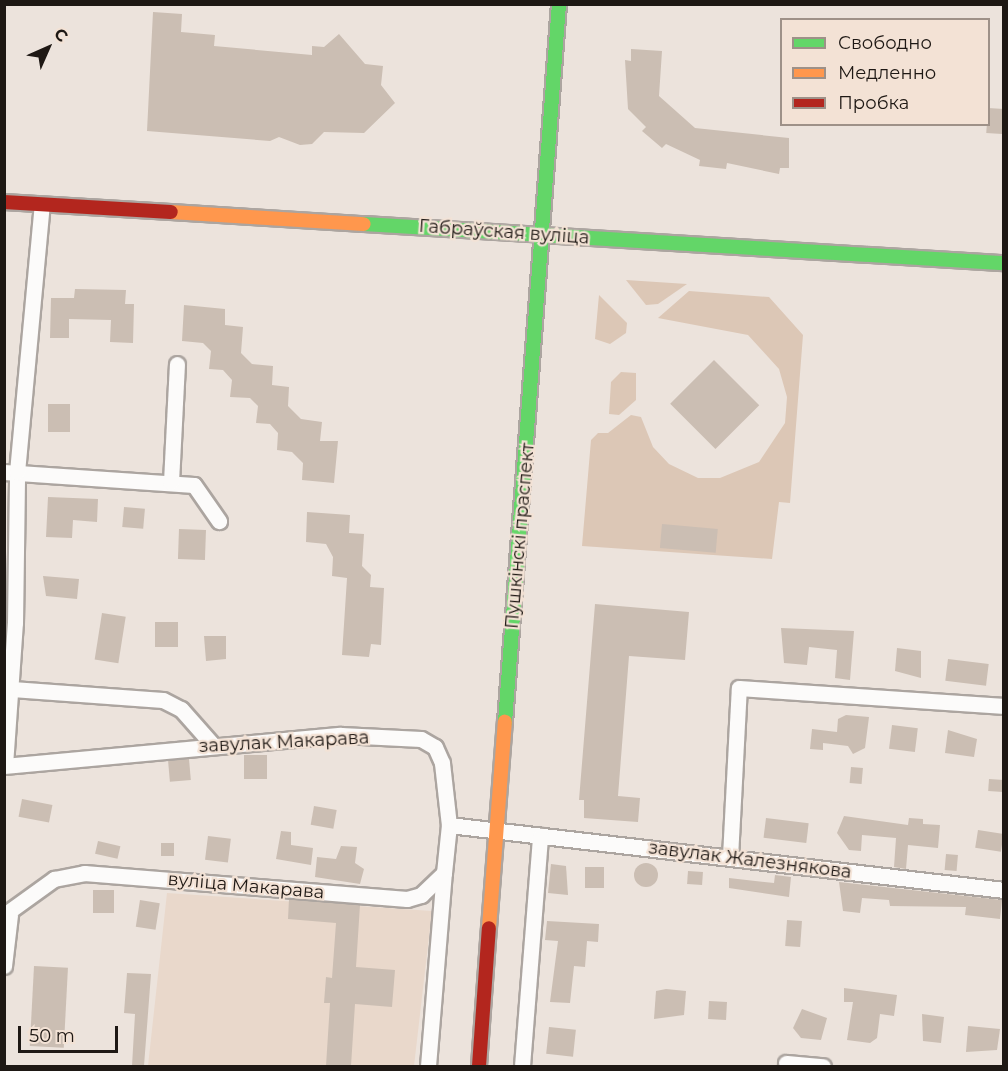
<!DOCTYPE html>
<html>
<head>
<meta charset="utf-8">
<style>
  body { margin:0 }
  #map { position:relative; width:1008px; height:1071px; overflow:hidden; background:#ece3dc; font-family:Montserrat,sans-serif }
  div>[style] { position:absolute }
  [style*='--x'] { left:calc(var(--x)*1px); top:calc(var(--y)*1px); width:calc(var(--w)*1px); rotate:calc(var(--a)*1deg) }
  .built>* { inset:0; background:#e9d8cb }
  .green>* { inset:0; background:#dcc7b6 }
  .building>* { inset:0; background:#cbbeb3; transform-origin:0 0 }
  .round { border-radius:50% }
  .roads { filter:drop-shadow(2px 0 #aca5a0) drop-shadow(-2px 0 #aca5a0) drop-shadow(0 2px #aca5a0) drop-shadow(0 -2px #aca5a0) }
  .street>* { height:15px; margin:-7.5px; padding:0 7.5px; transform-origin:7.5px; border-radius:7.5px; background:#fcfbfa }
  .fast>* { height:14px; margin:-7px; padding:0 7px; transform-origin:7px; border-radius:7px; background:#63d668 }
  .slow>* { height:14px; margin:-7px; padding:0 7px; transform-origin:7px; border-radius:7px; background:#ff974d }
  .jam>* { height:14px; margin:-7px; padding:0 7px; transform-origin:7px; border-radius:7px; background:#b3261e }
  span { translate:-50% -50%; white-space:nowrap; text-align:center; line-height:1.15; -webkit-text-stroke:4.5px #f3e2d5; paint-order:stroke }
  .street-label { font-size:18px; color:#1e1814 }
  .frame { position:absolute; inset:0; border:6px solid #1e1814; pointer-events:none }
  .legend { position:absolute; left:780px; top:18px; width:210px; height:108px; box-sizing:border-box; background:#f3e2d5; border:2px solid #9e9188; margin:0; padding:8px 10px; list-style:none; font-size:18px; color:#1e1814 }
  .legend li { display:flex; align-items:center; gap:12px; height:30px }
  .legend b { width:30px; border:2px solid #9e9188 }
  .north { position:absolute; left:18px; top:18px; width:60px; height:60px; -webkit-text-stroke:4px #f3e2d5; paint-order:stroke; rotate:45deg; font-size:16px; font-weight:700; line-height:24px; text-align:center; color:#1e1814 }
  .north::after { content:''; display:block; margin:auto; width:21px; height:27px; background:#1e1814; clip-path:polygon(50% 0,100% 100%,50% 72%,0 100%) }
  .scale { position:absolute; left:18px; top:1026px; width:100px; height:27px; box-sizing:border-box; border:3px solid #1e1814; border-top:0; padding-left:8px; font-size:18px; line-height:21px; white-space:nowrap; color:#1e1814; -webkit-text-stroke:4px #f3e2d5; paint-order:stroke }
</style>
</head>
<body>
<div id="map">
  <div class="built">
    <div style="clip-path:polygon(167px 893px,432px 911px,414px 1066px,148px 1066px)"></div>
  </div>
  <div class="green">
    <div style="clip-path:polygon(626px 280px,687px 284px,658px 304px,646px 305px)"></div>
    <div style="clip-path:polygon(689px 291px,769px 297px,803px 335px,790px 503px,779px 502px,772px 559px,582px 546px,591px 440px,598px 433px,608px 433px,631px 415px,641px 417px,653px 447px,669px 464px,698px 478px,720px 478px,759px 462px,785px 423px,787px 397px,779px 369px,748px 335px,658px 318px)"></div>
    <div style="clip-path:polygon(599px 295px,627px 323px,626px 333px,610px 344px,595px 339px)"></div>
    <div style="clip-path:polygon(621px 372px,636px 373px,636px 400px,619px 415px,609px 414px,611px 382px)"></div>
  </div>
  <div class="building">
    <div style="clip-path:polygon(153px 12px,182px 14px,181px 32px,215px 35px,214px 46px,312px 55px,312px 46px,324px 47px,339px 34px,365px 64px,383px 66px,381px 85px,395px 103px,364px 133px,324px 132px,312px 144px,300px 145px,279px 137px,270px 141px,147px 131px)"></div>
    <div style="clip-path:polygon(631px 49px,662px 51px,659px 96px,695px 128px,789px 138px,789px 168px,780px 168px,779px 174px,727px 163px,726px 169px,699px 166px,700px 160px,666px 144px,662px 148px,642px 131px,646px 127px,628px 109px,625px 60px,631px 61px)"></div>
    <div style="left:988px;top:108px;width:16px;height:25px;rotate:4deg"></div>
    <div style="clip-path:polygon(75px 289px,126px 290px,125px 304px,134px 304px,133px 343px,110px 342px,111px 320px,69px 319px,69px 338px,50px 338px,51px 298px,74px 298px)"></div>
    <div style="clip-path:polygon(184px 305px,225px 309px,225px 325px,243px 327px,241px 353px,252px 364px,273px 366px,272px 385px,289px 387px,288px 406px,301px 419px,322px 422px,320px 441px,338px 441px,334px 483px,302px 480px,303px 463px,292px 452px,277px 450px,278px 433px,270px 424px,256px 423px,258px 406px,250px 398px,230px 397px,232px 380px,223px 370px,209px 369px,211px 351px,203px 343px,182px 341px)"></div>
    <div style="left:714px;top:360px;width:64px;height:62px;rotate:45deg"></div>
    <div style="left:48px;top:404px;width:22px;height:28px"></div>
    <div style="clip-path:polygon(48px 497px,98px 499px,97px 522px,73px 520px,72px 538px,46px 537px)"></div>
    <div style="left:124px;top:507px;width:21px;height:20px;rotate:5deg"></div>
    <div style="clip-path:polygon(307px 512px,350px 515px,349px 533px,364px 534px,362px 566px,371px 575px,370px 587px,384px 588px,381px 645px,371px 644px,369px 657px,342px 655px,347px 578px,332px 576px,333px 557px,326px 544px,306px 542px)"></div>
    <div style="left:662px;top:524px;width:56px;height:24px;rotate:5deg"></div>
    <div style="left:179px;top:529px;width:27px;height:30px;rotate:2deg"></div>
    <div style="clip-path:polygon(43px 576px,79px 579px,77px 599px,46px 596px)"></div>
    <div style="clip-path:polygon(595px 604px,689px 612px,685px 660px,629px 656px,618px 796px,640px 798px,638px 822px,584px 818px,584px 800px,579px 800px)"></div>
    <div style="left:102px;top:613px;width:24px;height:47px;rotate:9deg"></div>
    <div style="left:155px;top:622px;width:23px;height:25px"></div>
    <div style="clip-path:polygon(781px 628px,854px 631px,850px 680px,835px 678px,837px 650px,809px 647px,807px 665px,784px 663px)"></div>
    <div style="clip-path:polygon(204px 636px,226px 636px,226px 659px,206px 661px)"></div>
    <div style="clip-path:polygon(897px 648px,921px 651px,921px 678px,895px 671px)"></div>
    <div style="left:948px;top:659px;width:41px;height:22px;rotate:7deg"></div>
    <div style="clip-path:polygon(846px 715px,869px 717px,865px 748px,853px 754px,848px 746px,823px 743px,823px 750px,810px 749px,812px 729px,837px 732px,838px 719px)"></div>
    <div style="left:892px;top:725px;width:26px;height:24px;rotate:7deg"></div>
    <div style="clip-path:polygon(948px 730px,977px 739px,974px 757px,945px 753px)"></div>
    <div style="left:244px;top:755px;width:23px;height:24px"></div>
    <div style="left:189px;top:759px;width:21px;height:21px;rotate:85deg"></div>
    <div style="left:851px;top:767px;width:12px;height:16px;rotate:5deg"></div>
    <div style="left:989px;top:779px;width:15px;height:12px;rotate:4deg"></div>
    <div style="left:22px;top:799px;width:31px;height:18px;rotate:11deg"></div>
    <div style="left:314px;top:806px;width:23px;height:19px;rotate:10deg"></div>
    <div style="clip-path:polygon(844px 816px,908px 825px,909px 818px,923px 819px,923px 824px,940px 825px,938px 848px,908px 845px,906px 869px,894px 867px,896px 838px,862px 835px,861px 851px,849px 850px,837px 833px)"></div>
    <div style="left:766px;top:818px;width:43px;height:20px;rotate:7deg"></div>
    <div style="left:978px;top:830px;width:26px;height:18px;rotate:9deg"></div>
    <div style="clip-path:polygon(281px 831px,291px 832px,291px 845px,313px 848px,311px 865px,276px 859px)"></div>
    <div style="left:208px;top:836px;width:23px;height:24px;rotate:7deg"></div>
    <div style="left:98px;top:841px;width:23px;height:13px;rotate:13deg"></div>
    <div style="left:161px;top:843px;width:13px;height:13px"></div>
    <div style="clip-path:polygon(341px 846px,357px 847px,355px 863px,364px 869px,360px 884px,315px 877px,317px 857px,336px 859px)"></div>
    <div style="left:946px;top:854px;width:12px;height:16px;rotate:5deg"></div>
    <div class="round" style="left:634px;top:863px;width:24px;height:24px"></div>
    <div style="clip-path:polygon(551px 864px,566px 866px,568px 895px,548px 893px)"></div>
    <div style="left:585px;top:867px;width:19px;height:21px"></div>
    <div style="left:688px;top:871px;width:15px;height:13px;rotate:4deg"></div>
    <div style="clip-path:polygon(775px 875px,791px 877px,789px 897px,729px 888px,729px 878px,774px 883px)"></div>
    <div style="clip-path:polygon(839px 882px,1002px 900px,1000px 919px,965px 915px,966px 907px,890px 906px,889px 900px,862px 898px,860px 913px,843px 911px)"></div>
    <div style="left:93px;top:890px;width:21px;height:23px"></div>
    <div style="clip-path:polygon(289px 899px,360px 905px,356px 967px,395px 970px,392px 1007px,355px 1004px,351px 1066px,326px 1066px,330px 1003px,324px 1003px,326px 977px,332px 978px,336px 923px,288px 919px)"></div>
    <div style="left:140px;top:900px;width:20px;height:27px;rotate:9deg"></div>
    <div style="left:787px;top:920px;width:15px;height:26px;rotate:4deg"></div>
    <div style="clip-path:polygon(547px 921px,599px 924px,598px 942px,587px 941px,585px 967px,574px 966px,570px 1003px,550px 1002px,558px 941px,545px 940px)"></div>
    <div style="left:34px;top:966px;width:34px;height:80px;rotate:3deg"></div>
    <div style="clip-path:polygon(127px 973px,151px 974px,144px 1066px,132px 1066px,135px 1014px,124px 1013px)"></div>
    <div style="clip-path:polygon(844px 988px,897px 995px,894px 1016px,880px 1014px,877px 1038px,870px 1043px,847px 1040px,853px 1002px,844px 1002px)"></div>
    <div style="clip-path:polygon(666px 989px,686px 991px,684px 1015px,654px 1019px,656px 991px)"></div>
    <div style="left:709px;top:1001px;width:18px;height:18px;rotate:3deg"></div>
    <div style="clip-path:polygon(802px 1009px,827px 1018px,821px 1040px,801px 1038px,793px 1028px)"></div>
    <div style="clip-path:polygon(922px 1014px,944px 1017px,941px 1043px,923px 1041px)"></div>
    <div style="clip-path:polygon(968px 1026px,1000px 1029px,997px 1050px,966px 1052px)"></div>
    <div style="left:549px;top:1027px;width:27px;height:27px;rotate:6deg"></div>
  </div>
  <div class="roads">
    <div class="street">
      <div style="--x:4;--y:472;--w:190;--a:3.9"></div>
      <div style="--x:194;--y:485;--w:44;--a:55.2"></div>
      <div style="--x:171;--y:482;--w:118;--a:-87.1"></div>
      <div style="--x:12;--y:689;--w:151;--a:4.2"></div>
      <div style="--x:163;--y:700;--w:20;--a:27"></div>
      <div style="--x:181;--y:709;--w:47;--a:48.5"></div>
      <div style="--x:5;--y:765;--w:142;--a:-86"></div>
      <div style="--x:15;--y:623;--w:151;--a:-89.2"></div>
      <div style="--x:17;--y:472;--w:268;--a:-84.7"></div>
      <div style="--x:4;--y:766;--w:338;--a:-5.3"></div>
      <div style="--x:341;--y:735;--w:80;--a:2.9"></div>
      <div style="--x:421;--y:739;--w:16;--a:30"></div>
      <div style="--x:435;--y:747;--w:17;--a:66"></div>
      <div style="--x:442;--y:763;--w:62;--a:83.6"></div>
      <div style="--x:449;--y:825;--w:559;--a:6.68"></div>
      <div style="--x:730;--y:857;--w:169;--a:-87"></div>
      <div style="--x:739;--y:688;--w:266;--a:3.9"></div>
      <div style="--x:4;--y:915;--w:62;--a:-35.8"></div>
      <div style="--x:54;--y:879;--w:31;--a:-11"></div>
      <div style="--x:84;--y:873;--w:324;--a:4.6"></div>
      <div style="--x:407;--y:899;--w:15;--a:-16"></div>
      <div style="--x:421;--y:895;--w:32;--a:-44"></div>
      <div style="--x:444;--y:873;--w:48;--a:-84.1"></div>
      <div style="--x:4;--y:966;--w:51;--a:-83.3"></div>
      <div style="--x:786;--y:1063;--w:37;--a:5"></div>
      <div style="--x:428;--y:1066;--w:194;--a:-85.3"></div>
      <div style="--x:522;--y:1066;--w:231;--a:-85.5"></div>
    </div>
    <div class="fast">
      <div style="--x:364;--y:224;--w:178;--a:3.5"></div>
      <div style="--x:542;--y:235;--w:463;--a:3.5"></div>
      <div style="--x:505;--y:722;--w:720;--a:-85.7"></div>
    </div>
    <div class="slow">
      <div style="--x:171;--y:212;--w:193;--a:3.6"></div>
      <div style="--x:489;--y:928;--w:207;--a:-85.6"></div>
    </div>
    <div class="jam">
      <div style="--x:4;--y:202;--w:167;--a:3.4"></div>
      <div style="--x:479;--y:1066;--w:138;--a:-85.9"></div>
    </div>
  </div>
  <div class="street-label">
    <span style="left:504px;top:232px;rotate:4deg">Габраўская вуліца</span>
    <span style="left:520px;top:536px;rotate:-85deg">Пушкінскі праспект</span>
    <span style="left:284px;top:742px;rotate:-3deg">завулак Макарава</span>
    <span style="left:750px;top:860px;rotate:7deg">завулак Жалезнякова</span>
    <span style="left:246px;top:886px;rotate:5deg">вуліца Макарава</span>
  </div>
  <div class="frame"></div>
  <ul class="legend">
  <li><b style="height:8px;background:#63d668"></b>Свободно</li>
  <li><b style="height:8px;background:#ff974d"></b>Медленно</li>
  <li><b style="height:8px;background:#b3261e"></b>Пробка</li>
  </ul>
  <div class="north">С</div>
  <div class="scale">50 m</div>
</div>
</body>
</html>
